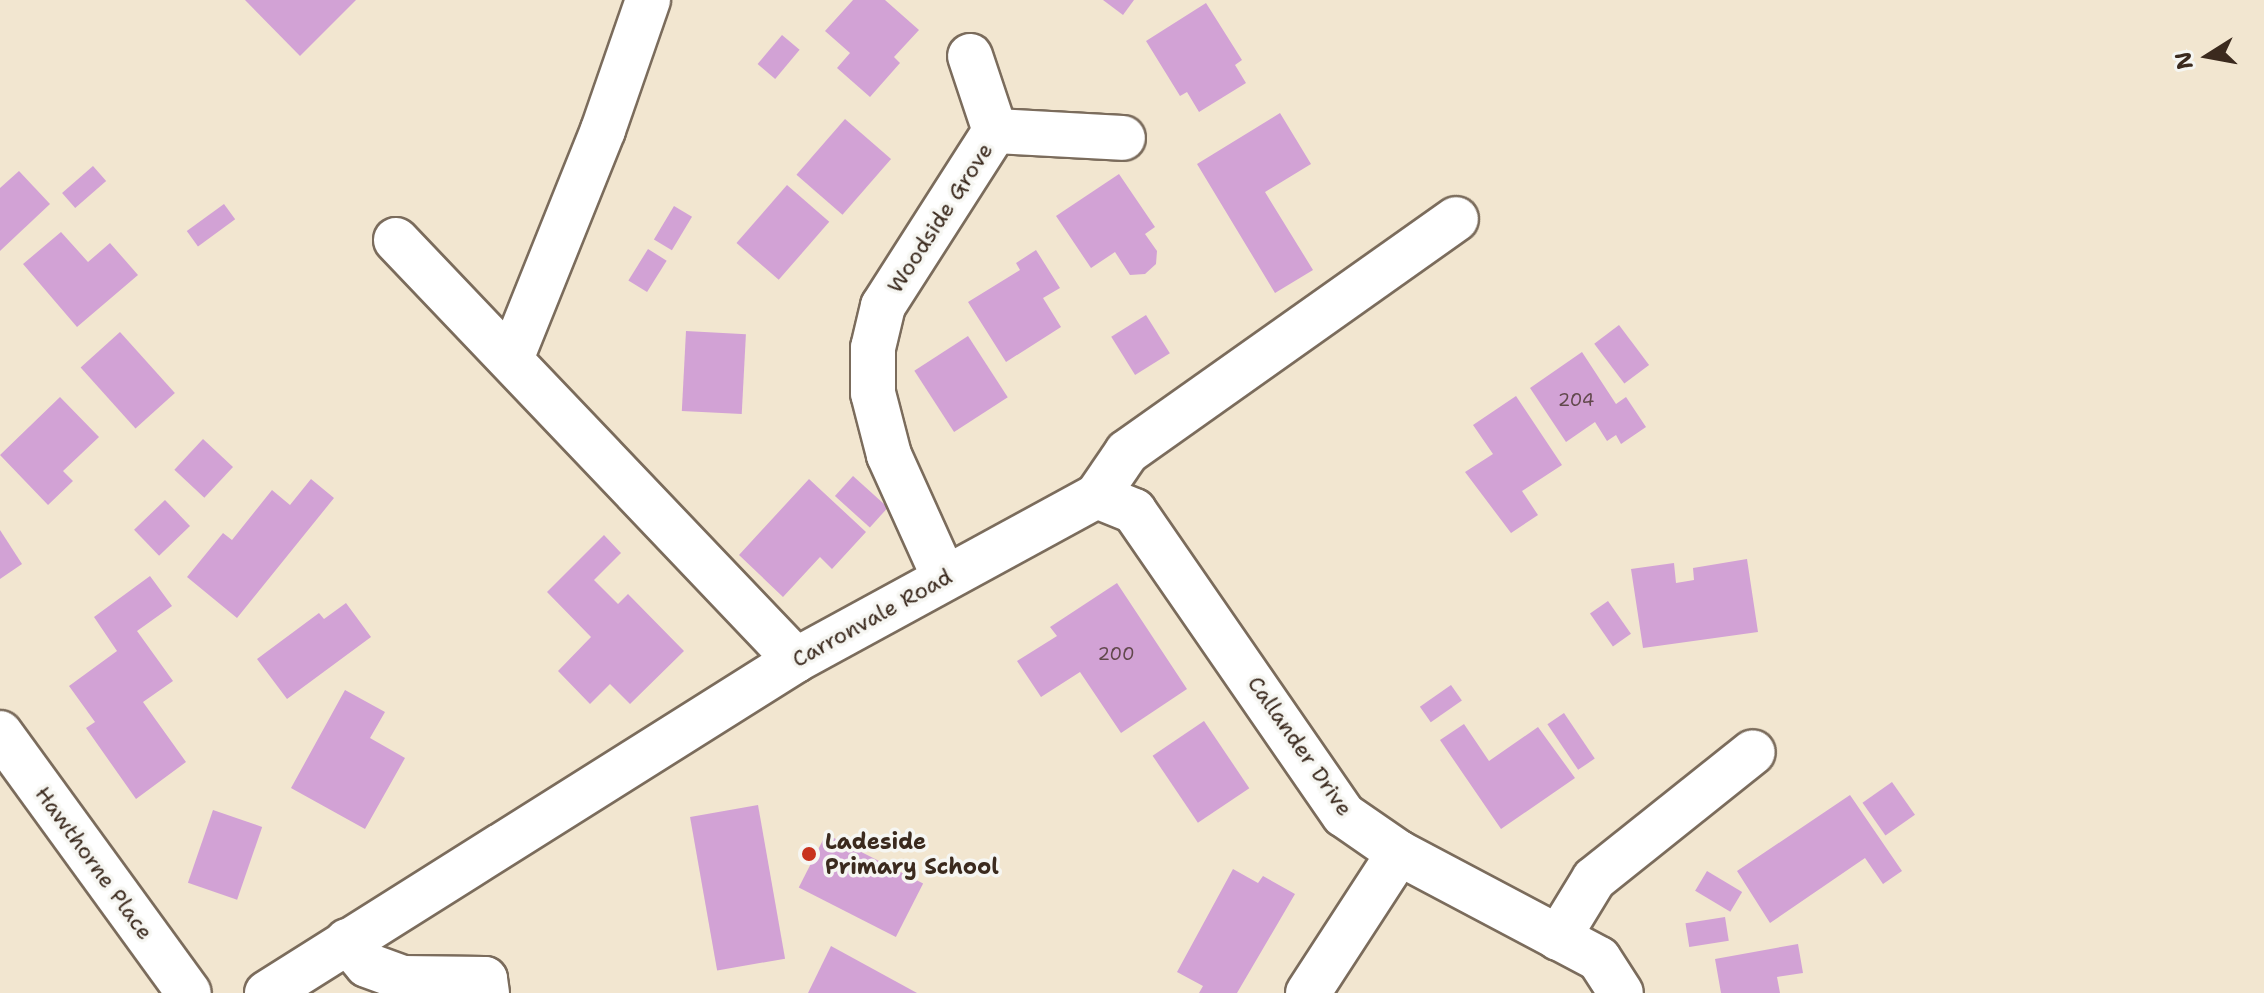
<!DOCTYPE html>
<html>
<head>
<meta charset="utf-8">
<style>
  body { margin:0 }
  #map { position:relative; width:2264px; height:993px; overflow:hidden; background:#f2e6d0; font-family:"Shantell Sans",sans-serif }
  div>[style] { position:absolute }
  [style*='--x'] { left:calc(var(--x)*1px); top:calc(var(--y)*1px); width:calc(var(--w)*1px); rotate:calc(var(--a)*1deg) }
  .building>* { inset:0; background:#d2a2d5; transform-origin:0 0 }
  .roads { filter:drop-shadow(2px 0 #7b6c5c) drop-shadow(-2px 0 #7b6c5c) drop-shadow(0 2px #7b6c5c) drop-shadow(0 -2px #7b6c5c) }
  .minor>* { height:44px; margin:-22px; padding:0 22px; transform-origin:22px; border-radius:22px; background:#fff }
  .dots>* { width:22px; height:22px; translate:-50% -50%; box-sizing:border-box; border:4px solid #f6f6f2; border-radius:50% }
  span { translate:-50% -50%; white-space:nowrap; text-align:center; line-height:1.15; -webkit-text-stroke:7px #f6f6f2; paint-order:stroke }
  .number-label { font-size:18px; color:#61484c }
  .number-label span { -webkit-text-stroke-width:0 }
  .street-label { font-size:22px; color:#3b2a1e }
  .poi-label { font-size:22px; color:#3b2a1e; font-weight:700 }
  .left { translate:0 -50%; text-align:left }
  .north { position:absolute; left:2168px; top:16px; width:80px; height:80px; -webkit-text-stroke:6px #f6f6f2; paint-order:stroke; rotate:259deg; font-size:22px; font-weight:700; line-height:32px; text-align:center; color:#3b2a1e }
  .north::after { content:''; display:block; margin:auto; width:28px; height:36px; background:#3b2a1e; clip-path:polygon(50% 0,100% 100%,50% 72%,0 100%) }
</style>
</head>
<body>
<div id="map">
  <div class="building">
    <div style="clip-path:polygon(245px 0,356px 0,300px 56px)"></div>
    <div style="clip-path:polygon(853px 0,885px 0,919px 30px,894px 57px,900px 63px,870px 97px,837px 68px,850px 53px,825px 31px)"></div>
    <div style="clip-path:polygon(1103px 0,1134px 0,1123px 15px)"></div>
    <div style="clip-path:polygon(1206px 3px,1242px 60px,1235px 65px,1246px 83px,1199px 112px,1187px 92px,1180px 96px,1146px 41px)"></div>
    <div style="left:782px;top:35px;width:23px;height:38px;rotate:40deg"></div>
    <div style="clip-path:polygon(1280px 113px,1311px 164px,1265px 192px,1313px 270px,1275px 293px,1197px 164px)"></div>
    <div style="left:845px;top:119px;width:61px;height:74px;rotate:41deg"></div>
    <div style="left:93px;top:166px;width:20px;height:41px;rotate:49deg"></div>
    <div style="clip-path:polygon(19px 171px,50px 204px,0 251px,0 188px)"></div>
    <div style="clip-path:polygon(1119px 174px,1155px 227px,1145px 234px,1157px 251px,1156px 264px,1145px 274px,1130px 275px,1115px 252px,1091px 268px,1056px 216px)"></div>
    <div style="left:787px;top:185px;width:56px;height:77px;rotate:41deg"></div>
    <div style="left:224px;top:204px;width:19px;height:46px;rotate:54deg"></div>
    <div style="left:674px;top:206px;width:21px;height:39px;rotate:31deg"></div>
    <div style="clip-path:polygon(61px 232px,88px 262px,110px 243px,138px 275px,77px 327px,23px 264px)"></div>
    <div style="left:648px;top:249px;width:22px;height:37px;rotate:32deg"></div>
    <div style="clip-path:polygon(1036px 250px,1060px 288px,1043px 298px,1061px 327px,1006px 362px,968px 302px,1020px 270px,1016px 263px)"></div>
    <div style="left:1146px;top:315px;width:45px;height:41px;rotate:58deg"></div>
    <div style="left:1619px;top:325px;width:50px;height:31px;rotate:53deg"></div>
    <div style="left:686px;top:331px;width:60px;height:80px;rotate:3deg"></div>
    <div style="left:120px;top:332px;width:82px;height:53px;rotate:48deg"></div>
    <div style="left:968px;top:336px;width:73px;height:64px;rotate:57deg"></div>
    <div style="clip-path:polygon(1582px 352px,1616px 404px,1626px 397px,1646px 427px,1621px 444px,1616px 435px,1607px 441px,1595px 422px,1566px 442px,1530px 388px)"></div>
    <div style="clip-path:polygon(1516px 396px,1562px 465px,1522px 491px,1538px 515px,1511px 533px,1465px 472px,1493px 454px,1473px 425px)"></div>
    <div style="clip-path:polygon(60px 397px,99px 437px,63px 471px,73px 481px,48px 505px,0 455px)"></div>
    <div style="left:203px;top:439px;width:41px;height:42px;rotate:43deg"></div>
    <div style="left:853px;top:476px;width:47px;height:27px;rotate:42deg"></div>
    <div style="clip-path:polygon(311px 479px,334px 498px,237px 618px,187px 577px,223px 533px,232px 540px,272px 490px,290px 505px)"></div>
    <div style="clip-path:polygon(809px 479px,866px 532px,832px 569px,820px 557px,783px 597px,739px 555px)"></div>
    <div style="left:165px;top:500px;width:36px;height:43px;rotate:46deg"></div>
    <div style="clip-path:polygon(0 530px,22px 564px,0 579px)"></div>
    <div style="clip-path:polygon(604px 535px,621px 553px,594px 580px,618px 604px,628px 594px,684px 651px,630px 704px,610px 684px,590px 704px,558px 671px,591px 637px,547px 592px)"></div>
    <div style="clip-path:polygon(1747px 559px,1758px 632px,1643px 648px,1631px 569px,1674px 563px,1676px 583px,1694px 580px,1693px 568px)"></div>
    <div style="clip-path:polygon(150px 576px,172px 606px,137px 631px,173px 681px,143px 702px,186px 762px,136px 799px,86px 728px,95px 722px,69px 686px,117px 651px,94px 617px)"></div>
    <div style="clip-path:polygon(1117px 583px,1187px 689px,1121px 733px,1080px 672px,1041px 697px,1017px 661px,1057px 636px,1050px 627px)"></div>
    <div style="left:1608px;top:601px;width:40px;height:22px;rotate:55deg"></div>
    <div style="clip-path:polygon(346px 603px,371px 637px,287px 699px,257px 659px,319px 613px,324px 619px)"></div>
    <div style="left:1451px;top:685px;width:19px;height:38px;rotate:55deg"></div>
    <div style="clip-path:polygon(345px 690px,385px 712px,370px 738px,405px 758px,365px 829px,291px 788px)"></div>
    <div style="left:1564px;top:713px;width:55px;height:20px;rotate:56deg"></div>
    <div style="left:1204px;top:721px;width:81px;height:62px;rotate:56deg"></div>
    <div style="clip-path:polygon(1464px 724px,1489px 761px,1538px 727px,1575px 778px,1501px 829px,1440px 740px)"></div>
    <div style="left:1892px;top:782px;width:40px;height:36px;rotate:55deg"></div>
    <div style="clip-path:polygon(1850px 795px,1902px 871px,1883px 884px,1865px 858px,1770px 923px,1737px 871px)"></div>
    <div style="left:758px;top:805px;width:156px;height:69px;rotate:80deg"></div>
    <div style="left:213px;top:810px;width:52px;height:77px;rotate:19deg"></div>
    <div style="left:826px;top:834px;width:109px;height:60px;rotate:27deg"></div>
    <div style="clip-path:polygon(1233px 869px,1258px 883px,1263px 876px,1295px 894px,1237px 993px,1199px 993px,1203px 986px,1177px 972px)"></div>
    <div style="left:1707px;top:871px;width:41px;height:23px;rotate:31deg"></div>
    <div style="left:1725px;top:917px;width:24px;height:40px;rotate:81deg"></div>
    <div style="clip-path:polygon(1798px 944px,1803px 973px,1777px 977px,1780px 993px,1721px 993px,1715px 959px)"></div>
    <div style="clip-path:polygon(831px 946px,917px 993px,808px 993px)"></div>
  </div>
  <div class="roads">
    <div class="minor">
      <div style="--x:995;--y:131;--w:128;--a:3.1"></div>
      <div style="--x:396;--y:240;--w:580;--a:46.4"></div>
      <div style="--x:511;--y:359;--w:247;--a:-68.1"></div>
      <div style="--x:603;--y:130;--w:138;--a:-70.9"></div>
      <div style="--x:1097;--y:496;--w:40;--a:22"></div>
      <div style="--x:1134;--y:511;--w:369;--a:55.4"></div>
      <div style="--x:1344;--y:815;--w:67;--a:34.6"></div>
      <div style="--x:1399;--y:853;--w:226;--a:27.9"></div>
      <div style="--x:1599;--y:959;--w:40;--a:57.1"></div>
      <div style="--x:944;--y:577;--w:134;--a:-114.3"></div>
      <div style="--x:889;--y:455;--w:64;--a:-104.5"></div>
      <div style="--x:873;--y:393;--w:45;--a:-90"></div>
      <div style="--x:873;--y:348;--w:43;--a:-76.6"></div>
      <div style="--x:883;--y:306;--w:208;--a:-57.4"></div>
      <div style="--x:995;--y:131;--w:79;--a:-108.4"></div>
      <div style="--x:0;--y:733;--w:321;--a:54"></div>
      <div style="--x:1558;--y:938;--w:69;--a:-58.6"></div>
      <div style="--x:1594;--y:879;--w:203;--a:-38.6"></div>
      <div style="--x:347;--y:941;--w:31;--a:50"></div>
      <div style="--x:367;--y:965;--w:38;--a:20"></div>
      <div style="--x:403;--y:978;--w:82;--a:0.7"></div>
      <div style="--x:485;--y:979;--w:14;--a:82"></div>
      <div style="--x:267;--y:993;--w:625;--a:-32.19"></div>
      <div style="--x:796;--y:660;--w:343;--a:-28.6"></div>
      <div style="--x:1097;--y:496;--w:53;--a:-55.7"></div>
      <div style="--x:1127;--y:452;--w:403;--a:-35.3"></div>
      <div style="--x:1308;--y:993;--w:167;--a:-57"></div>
    </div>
  </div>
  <div class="dots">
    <div style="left:809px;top:854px;background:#c8321e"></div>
  </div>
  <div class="number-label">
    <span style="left:1576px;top:400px">204</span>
    <span style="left:1116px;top:654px">200</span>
  </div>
  <div class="street-label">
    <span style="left:940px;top:218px;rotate:-57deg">Woodside Grove</span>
    <span style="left:872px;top:618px;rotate:-29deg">Carronvale Road</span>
    <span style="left:1300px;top:746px;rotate:55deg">Callander Drive</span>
    <span style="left:94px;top:863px;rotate:54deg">Hawthorne Place</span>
  </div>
  <div class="poi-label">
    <span class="left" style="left:825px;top:854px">Ladeside<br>Primary School</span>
  </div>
  <div class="north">N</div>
</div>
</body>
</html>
